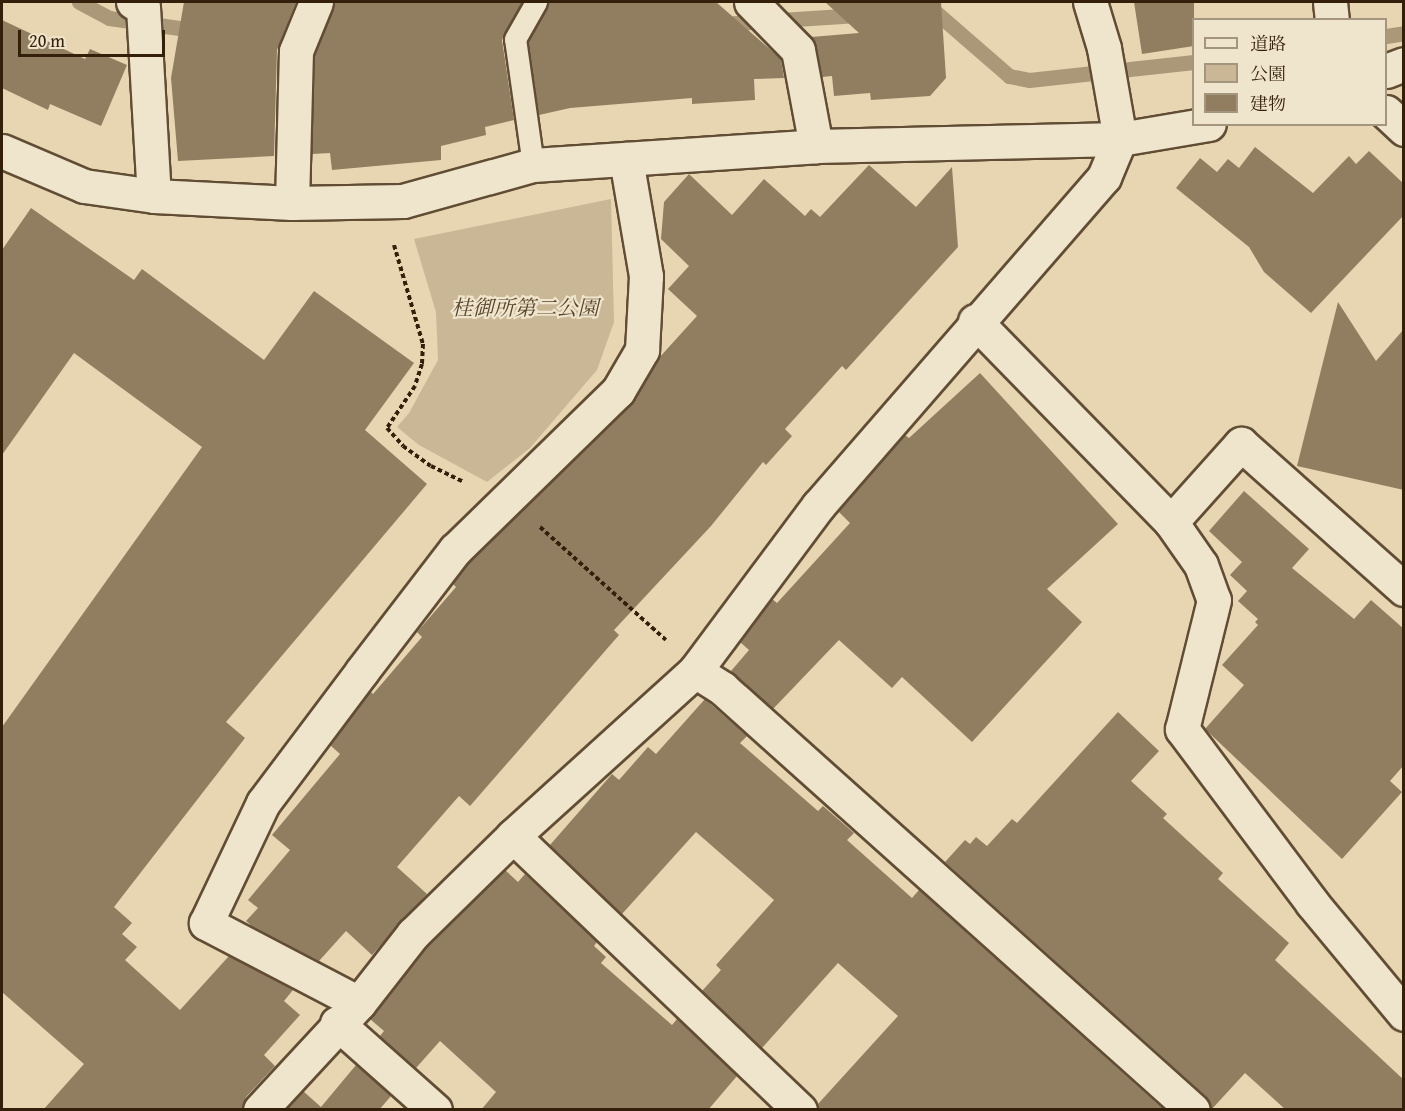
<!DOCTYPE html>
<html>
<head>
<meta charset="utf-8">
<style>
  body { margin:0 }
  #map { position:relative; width:1405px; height:1111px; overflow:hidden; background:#e7d6b1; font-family:"Gentium Book Plus","Noto Serif JP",serif }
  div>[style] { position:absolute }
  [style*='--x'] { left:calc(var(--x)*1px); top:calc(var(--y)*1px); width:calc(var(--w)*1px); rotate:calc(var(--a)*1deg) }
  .green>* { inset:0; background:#c9b795 }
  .stream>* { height:15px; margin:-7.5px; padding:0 7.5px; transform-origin:7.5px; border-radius:7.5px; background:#aa9878 }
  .building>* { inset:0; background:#917e61 }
  .path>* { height:4px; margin-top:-2px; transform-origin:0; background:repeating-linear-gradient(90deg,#341f0a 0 4.5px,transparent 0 7.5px) }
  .roads { filter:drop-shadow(2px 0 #614d34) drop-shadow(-2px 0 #614d34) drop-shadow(0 2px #614d34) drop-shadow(0 -2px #614d34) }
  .lane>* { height:21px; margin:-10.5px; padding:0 10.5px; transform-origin:10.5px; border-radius:10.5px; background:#efe4cc }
  .street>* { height:33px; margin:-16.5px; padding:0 16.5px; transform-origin:16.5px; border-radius:16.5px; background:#efe4cc }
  span { translate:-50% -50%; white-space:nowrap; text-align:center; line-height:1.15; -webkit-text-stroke:4.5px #efe4cc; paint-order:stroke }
  .park-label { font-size:21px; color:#59452d; font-style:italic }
  .frame { position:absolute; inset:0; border:3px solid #341f0a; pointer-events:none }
  .legend { position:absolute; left:1192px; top:18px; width:195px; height:108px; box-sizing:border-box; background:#efe4cc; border:2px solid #a4957e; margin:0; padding:8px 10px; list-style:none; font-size:18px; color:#341f0a }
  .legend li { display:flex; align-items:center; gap:12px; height:30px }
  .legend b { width:30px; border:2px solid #a4957e }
  .scale { position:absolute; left:18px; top:30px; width:147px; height:27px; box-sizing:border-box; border:3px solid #341f0a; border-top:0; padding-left:8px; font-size:18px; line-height:21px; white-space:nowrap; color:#341f0a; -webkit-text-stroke:4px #efe4cc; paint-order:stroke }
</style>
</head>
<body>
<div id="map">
  <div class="green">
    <div style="clip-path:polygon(611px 199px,614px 322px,597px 370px,530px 448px,487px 482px,419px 445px,397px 427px,409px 413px,438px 360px,436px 312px,414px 239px)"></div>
  </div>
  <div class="stream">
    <div style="--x:79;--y:2;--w:34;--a:28"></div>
    <div style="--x:109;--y:18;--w:92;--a:8.1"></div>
    <div style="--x:924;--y:2;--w:113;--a:41"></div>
    <div style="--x:1009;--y:76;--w:20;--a:11"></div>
    <div style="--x:1029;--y:80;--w:166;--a:-6.2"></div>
    <div style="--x:721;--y:24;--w:137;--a:-3.8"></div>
    <div style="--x:1386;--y:36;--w:18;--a:-9"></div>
  </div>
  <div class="building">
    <div style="clip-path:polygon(184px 2px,296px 2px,277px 50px,274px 156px,178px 161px,171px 78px)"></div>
    <div style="clip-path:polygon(334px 2px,522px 2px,502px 40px,514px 120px,485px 127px,486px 135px,441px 146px,441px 160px,332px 170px,330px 153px,312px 154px,315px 55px)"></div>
    <div style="clip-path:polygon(549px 2px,716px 2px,781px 59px,784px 78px,754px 79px,755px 100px,692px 104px,692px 98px,570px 108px,539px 115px,528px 42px)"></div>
    <div style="clip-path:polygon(825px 2px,941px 2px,946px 78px,930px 96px,871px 100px,870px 93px,834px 96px,832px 76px,822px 77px,811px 37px,859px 33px)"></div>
    <div style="clip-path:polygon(1134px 2px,1194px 2px,1194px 46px,1142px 54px)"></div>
    <div style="clip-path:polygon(2px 20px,85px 59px,90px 49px,127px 65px,101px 126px,50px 104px,48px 110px,2px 88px)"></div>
    <div style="clip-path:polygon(1255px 147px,1313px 193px,1349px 156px,1356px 164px,1369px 151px,1404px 184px,1404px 215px,1311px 313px,1264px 272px,1249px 247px,1176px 188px,1200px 158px,1217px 172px,1228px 159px,1239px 168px)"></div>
    <div style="clip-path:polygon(869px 165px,916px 207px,952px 167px,958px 247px,846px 370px,842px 366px,785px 429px,792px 436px,766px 465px,763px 462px,711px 526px,614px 630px,619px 635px,470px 806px,459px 796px,397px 867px,427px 894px,372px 955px,346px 931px,319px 961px,252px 926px,246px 921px,258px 908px,248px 900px,290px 850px,272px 835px,340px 754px,330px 745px,370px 691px,373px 694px,422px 637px,417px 632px,456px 587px,453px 584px,469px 562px,631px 404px,658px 359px,697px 316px,668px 289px,689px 266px,661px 239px,664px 202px,689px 174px,732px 215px,764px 179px,805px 216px,811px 209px,820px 217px)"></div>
    <div style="clip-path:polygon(31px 208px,134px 280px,142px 269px,264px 360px,314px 291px,414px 363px,365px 430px,427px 484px,226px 722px,245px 738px,114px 907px,132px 923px,122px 934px,137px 947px,125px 960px,180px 1010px,229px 956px,293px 990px,284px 1001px,300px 1015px,264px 1055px,275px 1066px,246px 1097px,242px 1110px,43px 1110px,84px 1064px,2px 992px,2px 727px,202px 447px,74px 353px,2px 455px,2px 250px)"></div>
    <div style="clip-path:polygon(1338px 302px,1376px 361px,1404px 329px,1404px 490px,1297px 466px)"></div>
    <div style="clip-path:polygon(980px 373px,1118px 524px,1047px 589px,1082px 622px,972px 742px,902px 677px,892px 688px,839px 640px,773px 709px,731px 671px,749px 650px,740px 642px,772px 599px,777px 603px,850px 523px,838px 511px,905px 435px,909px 438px)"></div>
    <div style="clip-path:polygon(1244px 491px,1309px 549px,1292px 568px,1354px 619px,1371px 600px,1404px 629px,1404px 765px,1390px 781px,1402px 792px,1342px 859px,1205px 729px,1244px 685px,1222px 665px,1258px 625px,1255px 622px,1258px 619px,1238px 601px,1247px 591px,1230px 575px,1242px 562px,1209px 531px)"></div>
    <div style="clip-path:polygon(705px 699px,747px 736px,740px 743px,818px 811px,823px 806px,854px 833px,847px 840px,912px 898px,919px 890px,1164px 1110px,818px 1110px,818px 1104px,898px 1016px,838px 963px,762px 1048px,702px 991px,721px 970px,716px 965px,774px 900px,696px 832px,622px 914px,550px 845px,612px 774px,619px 780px,648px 747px,656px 754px)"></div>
    <div style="clip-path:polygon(1118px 712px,1159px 751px,1131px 781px,1167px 814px,1163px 818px,1223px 873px,1218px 879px,1289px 943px,1275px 960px,1404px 1080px,1404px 1110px,1286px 1110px,1245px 1073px,1211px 1110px,1206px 1096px,945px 862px,965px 840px,970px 844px,976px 837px,987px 846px,1012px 819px,1017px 823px)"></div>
    <div style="clip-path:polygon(505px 870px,518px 882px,525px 874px,597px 942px,594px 946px,606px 957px,601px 963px,672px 1025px,677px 1019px,737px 1076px,708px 1110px,481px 1110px,496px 1092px,440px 1041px,416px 1068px,380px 1036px,384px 1031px,370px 1019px,427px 947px)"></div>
    <div style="clip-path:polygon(356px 1065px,391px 1096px,379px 1110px,286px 1110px,303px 1091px,321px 1107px)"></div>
  </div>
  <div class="path">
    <div style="--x:394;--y:245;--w:103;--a:73.7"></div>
    <div style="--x:423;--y:344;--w:20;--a:93"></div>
    <div style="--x:422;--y:364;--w:23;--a:108"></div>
    <div style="--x:415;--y:386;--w:50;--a:123.7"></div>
    <div style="--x:387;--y:428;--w:24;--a:48"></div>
    <div style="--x:403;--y:446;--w:34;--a:36"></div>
    <div style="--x:431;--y:466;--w:37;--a:26"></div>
    <div style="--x:540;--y:527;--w:169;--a:41.9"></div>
  </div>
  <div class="roads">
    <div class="lane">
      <div style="--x:533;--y:165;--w:127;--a:-98.1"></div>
      <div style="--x:515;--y:39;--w:43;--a:-60.4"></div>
    </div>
    <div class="street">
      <div style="--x:133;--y:2;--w:11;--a:27"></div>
      <div style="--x:143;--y:7;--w:189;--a:86.7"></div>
      <div style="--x:751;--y:2;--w:67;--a:45.6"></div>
      <div style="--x:798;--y:50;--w:98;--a:79.4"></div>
      <div style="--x:1330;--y:2;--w:18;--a:84"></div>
      <div style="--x:1386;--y:71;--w:19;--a:-21"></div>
      <div style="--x:1386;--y:112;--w:25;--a:43"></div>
      <div style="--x:2;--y:151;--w:89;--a:23.1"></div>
      <div style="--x:84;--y:186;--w:71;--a:8.1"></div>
      <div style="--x:154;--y:196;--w:138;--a:2.9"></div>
      <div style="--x:292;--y:203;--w:111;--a:-1"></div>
      <div style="--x:403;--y:201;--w:135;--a:-15.5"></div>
      <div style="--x:533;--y:165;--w:284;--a:-3.8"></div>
      <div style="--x:816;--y:146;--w:304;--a:-1.3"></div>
      <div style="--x:1120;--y:139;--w:90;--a:-9.6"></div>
      <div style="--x:292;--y:203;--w:152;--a:-88.5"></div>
      <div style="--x:296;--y:51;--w:53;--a:-67.8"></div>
      <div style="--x:975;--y:321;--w:281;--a:45.7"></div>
      <div style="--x:1171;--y:522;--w:52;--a:55.1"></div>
      <div style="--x:1201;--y:565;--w:37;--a:70"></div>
      <div style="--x:1214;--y:600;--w:133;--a:103.9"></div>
      <div style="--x:1182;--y:729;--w:217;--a:53.2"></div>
      <div style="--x:1312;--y:903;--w:144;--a:50.3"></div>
      <div style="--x:1171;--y:522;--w:105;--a:-48.1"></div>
      <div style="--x:1241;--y:444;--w:218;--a:41.7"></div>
      <div style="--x:695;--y:671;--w:32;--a:32"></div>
      <div style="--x:722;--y:688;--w:632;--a:41.86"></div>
      <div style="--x:513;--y:836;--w:397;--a:43.7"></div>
      <div style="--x:359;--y:1003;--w:173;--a:-152.4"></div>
      <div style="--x:206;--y:923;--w:133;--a:-64.6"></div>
      <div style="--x:263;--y:803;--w:165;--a:-53.1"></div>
      <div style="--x:362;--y:671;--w:153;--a:-52.5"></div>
      <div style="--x:455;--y:550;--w:228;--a:-44.3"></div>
      <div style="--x:618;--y:391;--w:48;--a:-59.7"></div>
      <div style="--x:642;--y:350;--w:74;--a:-86.9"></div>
      <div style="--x:646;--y:276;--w:119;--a:-99.7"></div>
      <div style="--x:337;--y:1023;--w:131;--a:41.6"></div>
      <div style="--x:260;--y:1110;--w:146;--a:-47.2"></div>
      <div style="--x:359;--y:1003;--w:88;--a:-52"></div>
      <div style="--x:413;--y:934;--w:140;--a:-44.4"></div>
      <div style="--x:513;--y:836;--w:246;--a:-42.2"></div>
      <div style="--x:695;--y:671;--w:206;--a:-53.3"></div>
      <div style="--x:818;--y:506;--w:436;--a:-49"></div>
      <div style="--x:1104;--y:177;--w:41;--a:-67.2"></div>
      <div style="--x:1120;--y:139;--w:92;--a:-100"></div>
      <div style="--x:1104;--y:48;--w:48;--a:-106.9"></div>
    </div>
  </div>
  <div class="park-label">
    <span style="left:525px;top:308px">桂御所第二公園</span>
  </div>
  <div class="frame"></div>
  <ul class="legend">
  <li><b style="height:8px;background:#efe4cc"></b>道路</li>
  <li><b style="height:16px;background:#c9b795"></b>公園</li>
  <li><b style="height:16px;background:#917e61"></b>建物</li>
  </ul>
  <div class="scale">20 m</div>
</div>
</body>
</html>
